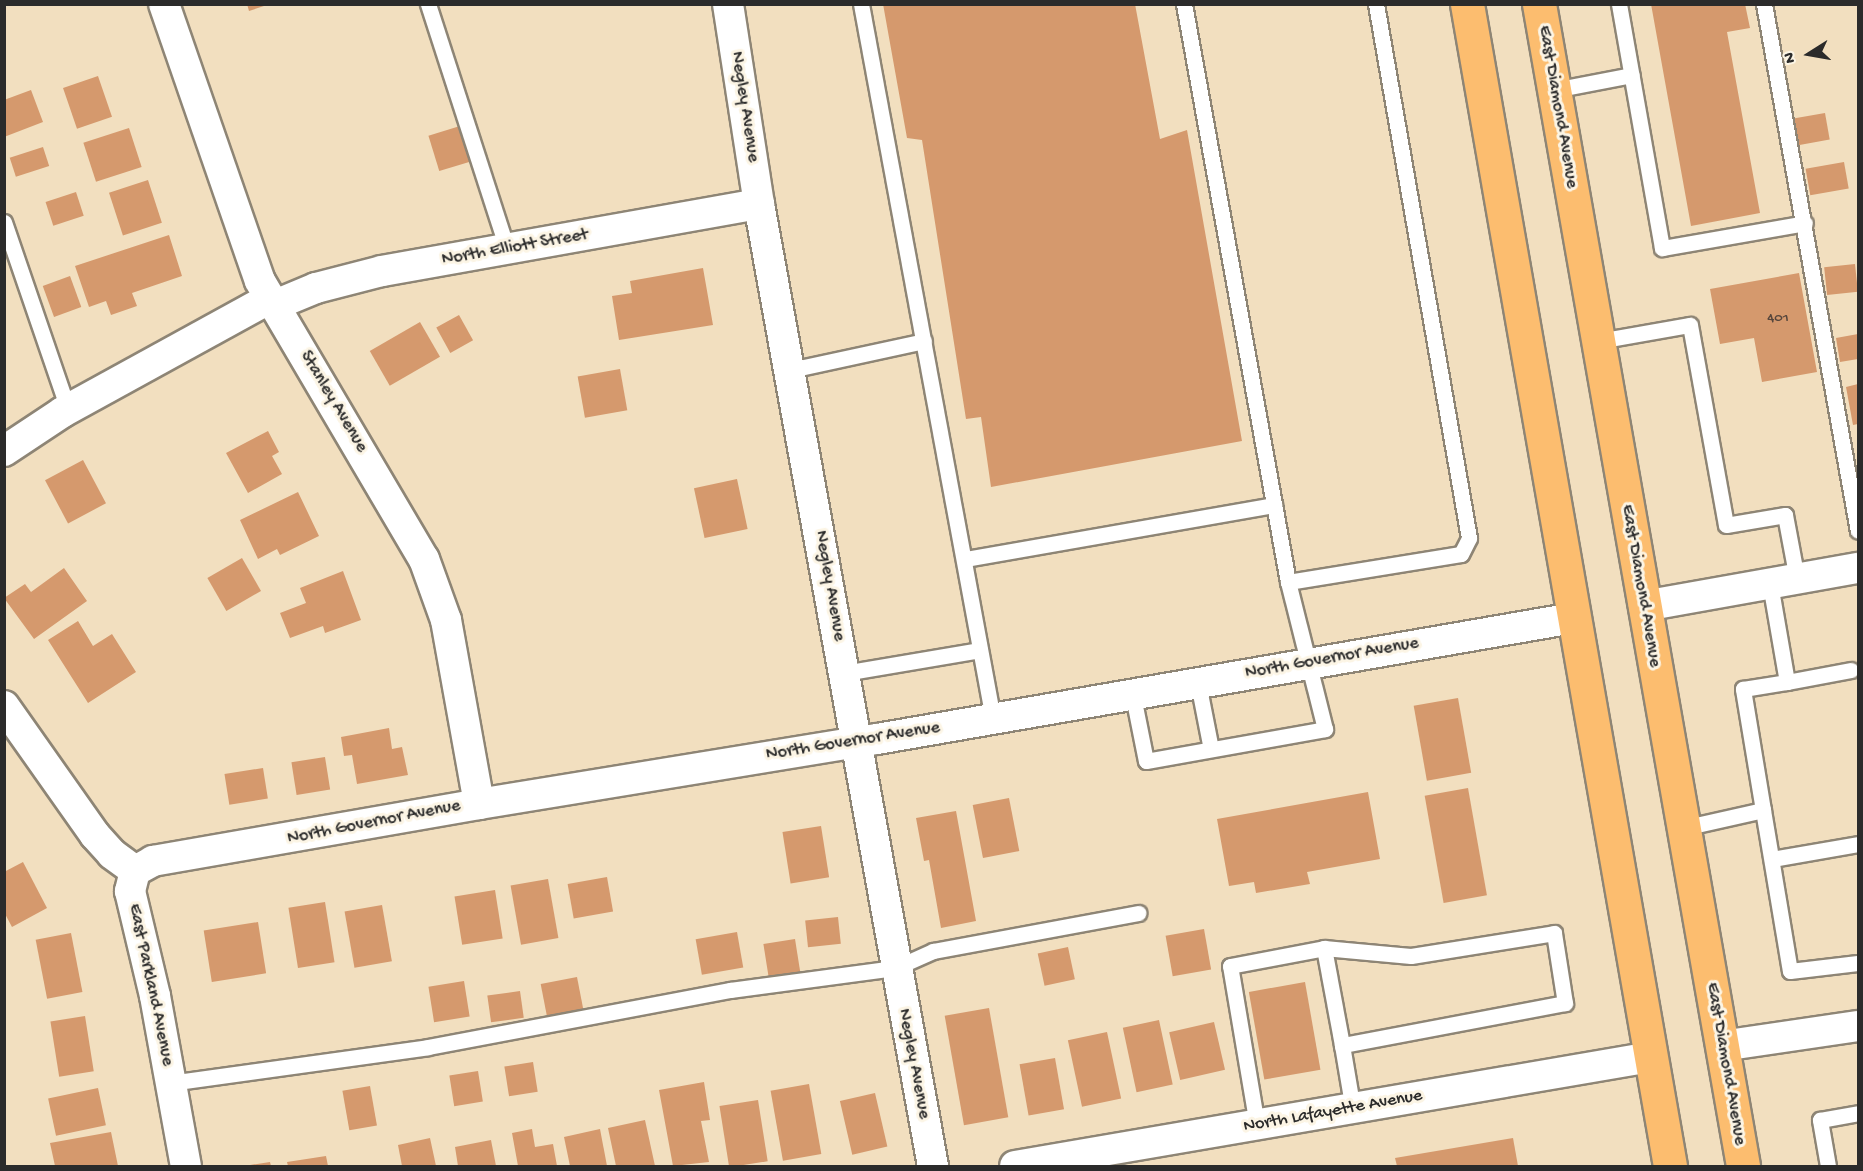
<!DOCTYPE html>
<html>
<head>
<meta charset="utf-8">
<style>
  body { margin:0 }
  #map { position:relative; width:1863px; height:1171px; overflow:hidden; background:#f2dfbf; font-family:"Gochi Hand",sans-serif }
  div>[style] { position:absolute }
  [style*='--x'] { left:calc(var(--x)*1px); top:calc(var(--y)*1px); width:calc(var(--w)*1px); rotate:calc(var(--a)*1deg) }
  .building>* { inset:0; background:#d5996d; transform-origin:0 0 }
  .roads { filter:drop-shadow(2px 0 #8e8575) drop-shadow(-2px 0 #8e8575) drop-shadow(0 2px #8e8575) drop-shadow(0 -2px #8e8575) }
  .service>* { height:15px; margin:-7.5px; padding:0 7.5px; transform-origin:7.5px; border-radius:7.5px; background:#fff }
  .minor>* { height:30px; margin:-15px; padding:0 15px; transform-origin:15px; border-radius:15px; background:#fff }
  .primary>* { height:33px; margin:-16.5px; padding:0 16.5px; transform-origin:16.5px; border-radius:16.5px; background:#fcbd6f }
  span { translate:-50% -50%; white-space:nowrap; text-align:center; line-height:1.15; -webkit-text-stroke:6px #fcf5e5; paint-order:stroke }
  .number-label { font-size:15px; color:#56463c }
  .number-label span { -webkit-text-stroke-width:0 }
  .street-label { font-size:18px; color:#2b2b2b }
  .frame { position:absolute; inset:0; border:6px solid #2b2b2b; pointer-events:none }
  .north { position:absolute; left:1779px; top:24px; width:60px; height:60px; -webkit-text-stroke:4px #fcf5e5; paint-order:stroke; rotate:259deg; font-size:16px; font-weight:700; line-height:24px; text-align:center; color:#2b2b2b }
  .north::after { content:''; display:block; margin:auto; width:21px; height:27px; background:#2b2b2b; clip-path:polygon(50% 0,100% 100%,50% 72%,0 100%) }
</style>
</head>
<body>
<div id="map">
  <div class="building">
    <div style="clip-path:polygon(247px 4px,267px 4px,267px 5px,249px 11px)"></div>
    <div style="clip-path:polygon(883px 4px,1135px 4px,1160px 139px,1187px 130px,1242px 441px,991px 487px,981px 417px,966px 419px,922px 140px,907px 138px)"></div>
    <div style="clip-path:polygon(1651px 4px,1745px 4px,1750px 28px,1727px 32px,1760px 213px,1691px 226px)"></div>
    <div style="left:98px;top:76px;width:43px;height:37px;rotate:71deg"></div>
    <div style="clip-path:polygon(31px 90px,43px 122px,4px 137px,4px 100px)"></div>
    <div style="left:1825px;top:113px;width:27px;height:32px;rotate:80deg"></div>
    <div style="left:460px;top:126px;width:37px;height:33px;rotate:73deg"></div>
    <div style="left:129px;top:128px;width:41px;height:48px;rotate:72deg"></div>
    <div style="left:43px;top:147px;width:20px;height:35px;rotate:72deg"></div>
    <div style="left:1844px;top:162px;width:27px;height:39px;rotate:80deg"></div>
    <div style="left:148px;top:180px;width:45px;height:41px;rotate:72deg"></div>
    <div style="left:76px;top:192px;width:25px;height:32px;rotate:72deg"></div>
    <div style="clip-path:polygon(169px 235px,182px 276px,132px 293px,137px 306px,111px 315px,106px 301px,89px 307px,75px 266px)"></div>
    <div style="left:1855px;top:264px;width:28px;height:31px;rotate:84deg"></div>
    <div style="clip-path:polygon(703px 268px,713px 325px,619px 340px,612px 296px,632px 293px,630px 281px)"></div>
    <div style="clip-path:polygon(1799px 273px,1817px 372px,1762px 382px,1754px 338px,1720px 344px,1710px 289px)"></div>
    <div style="left:70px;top:276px;width:33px;height:29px;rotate:70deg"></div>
    <div style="left:459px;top:315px;width:29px;height:26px;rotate:61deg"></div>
    <div style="left:420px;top:322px;width:40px;height:58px;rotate:60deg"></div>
    <div style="clip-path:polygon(1858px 334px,1858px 359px,1840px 362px,1836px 338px)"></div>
    <div style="left:620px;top:369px;width:42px;height:43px;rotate:80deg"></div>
    <div style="clip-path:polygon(1858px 384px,1858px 424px,1853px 425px,1846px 387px)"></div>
    <div style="clip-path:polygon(268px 431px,279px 452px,272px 456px,282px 474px,248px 493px,226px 453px)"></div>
    <div style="left:83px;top:460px;width:49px;height:43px;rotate:62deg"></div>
    <div style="left:737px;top:479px;width:51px;height:44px;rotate:78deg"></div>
    <div style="clip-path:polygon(298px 492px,319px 536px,280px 555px,277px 549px,258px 559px,240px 520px)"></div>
    <div style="left:242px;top:558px;width:38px;height:40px;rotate:60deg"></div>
    <div style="clip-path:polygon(64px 568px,87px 601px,34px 639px,4px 598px,25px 584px,31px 592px)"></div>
    <div style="clip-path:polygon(343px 571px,361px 620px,325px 633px,323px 626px,290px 638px,280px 613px,306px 603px,300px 588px)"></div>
    <div style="clip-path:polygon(78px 621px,93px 646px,112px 634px,136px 672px,88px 703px,48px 640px)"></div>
    <div style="left:1458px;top:698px;width:76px;height:45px;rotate:80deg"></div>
    <div style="clip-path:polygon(389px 728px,392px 749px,402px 747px,408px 775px,357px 784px,352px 755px,344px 756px,341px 737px)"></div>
    <div style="left:325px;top:757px;width:33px;height:34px;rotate:81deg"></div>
    <div style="left:263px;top:768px;width:31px;height:39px;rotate:81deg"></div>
    <div style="left:1468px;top:788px;width:109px;height:44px;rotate:80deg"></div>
    <div style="clip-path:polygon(1368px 792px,1380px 859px,1307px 872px,1310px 884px,1256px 893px,1254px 882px,1229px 886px,1217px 819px)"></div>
    <div style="left:1009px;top:798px;width:54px;height:37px;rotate:79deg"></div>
    <div style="clip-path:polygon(956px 811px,976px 921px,941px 928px,929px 860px,924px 861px,916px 818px)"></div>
    <div style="left:821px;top:826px;width:52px;height:39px;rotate:81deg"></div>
    <div style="clip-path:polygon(23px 862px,47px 908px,12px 927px,4px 912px,4px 872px)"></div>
    <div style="left:607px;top:877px;width:35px;height:40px;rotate:80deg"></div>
    <div style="left:548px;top:879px;width:60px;height:38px;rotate:80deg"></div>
    <div style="left:495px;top:890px;width:49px;height:41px;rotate:81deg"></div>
    <div style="left:325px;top:902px;width:61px;height:37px;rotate:81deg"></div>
    <div style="left:382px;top:905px;width:57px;height:38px;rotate:80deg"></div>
    <div style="left:838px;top:917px;width:27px;height:33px;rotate:84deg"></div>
    <div style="left:258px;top:922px;width:52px;height:55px;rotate:81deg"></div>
    <div style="left:1204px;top:929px;width:41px;height:39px;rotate:80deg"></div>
    <div style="left:737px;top:932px;width:36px;height:42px;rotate:80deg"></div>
    <div style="left:71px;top:933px;width:60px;height:36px;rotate:79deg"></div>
    <div style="left:795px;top:939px;width:36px;height:32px;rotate:81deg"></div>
    <div style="left:1068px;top:947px;width:33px;height:31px;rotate:78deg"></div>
    <div style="left:577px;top:977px;width:36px;height:37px;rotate:79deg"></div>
    <div style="left:464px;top:981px;width:36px;height:36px;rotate:81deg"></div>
    <div style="left:1305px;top:982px;width:89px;height:57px;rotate:80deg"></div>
    <div style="left:520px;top:991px;width:27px;height:33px;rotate:82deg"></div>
    <div style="left:989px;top:1008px;width:111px;height:45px;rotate:80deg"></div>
    <div style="left:85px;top:1016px;width:56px;height:35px;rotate:81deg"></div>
    <div style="left:1159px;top:1020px;width:66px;height:37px;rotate:78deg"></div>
    <div style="left:1214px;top:1022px;width:49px;height:46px;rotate:77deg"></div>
    <div style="left:1107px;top:1032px;width:68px;height:40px;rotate:78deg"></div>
    <div style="left:1055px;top:1058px;width:52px;height:36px;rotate:80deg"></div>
    <div style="left:533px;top:1062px;width:30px;height:29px;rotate:81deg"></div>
    <div style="left:478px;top:1071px;width:31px;height:29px;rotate:81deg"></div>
    <div style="clip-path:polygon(704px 1082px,710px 1120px,701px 1121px,709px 1162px,673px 1166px,659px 1090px)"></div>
    <div style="left:809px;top:1084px;width:71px;height:39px;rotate:80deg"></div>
    <div style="left:370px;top:1086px;width:40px;height:28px;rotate:80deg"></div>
    <div style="left:98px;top:1088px;width:38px;height:51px;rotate:78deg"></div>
    <div style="left:875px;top:1093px;width:55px;height:36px;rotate:77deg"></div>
    <div style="left:758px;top:1100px;width:62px;height:39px;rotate:81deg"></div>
    <div style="clip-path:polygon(645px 1120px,655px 1166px,616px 1166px,608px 1128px)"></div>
    <div style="clip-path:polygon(532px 1129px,535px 1147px,553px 1144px,557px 1166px,518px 1166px,512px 1133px)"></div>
    <div style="clip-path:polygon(600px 1129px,607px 1166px,570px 1166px,564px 1137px)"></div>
    <div style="clip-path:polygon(111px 1132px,118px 1166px,55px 1166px,50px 1143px)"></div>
    <div style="clip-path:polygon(430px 1138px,436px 1166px,402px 1166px,398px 1145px)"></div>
    <div style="clip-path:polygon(1513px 1138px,1518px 1166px,1397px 1166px,1395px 1158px)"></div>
    <div style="clip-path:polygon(491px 1140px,496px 1166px,458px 1166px,455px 1147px)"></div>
    <div style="clip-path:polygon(326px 1156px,328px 1166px,288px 1166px,287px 1162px)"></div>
    <div style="clip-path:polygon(270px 1162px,271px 1166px,250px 1166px,250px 1165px)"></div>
  </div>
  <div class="roads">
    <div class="service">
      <div style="--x:428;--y:4;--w:257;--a:72.1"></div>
      <div style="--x:861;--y:4;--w:727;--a:79.54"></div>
      <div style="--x:1619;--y:4;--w:248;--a:80"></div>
      <div style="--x:1662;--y:248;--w:145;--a:-9.9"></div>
      <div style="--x:1764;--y:4;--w:535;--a:79.89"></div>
      <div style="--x:1554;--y:90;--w:79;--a:-10.9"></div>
      <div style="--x:4;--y:222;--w:198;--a:71.1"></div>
      <div style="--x:1598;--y:341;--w:93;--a:-9.9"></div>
      <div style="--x:1690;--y:325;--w:203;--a:79.8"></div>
      <div style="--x:1726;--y:525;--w:60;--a:-9.6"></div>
      <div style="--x:1785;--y:515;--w:65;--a:79.4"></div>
      <div style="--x:790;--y:370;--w:137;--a:-12.2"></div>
      <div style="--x:965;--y:559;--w:314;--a:-9.9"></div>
      <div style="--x:1288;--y:582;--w:175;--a:-9.2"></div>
      <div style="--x:1461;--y:554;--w:18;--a:-63"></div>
      <div style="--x:1469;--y:538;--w:542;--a:-99.88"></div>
      <div style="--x:844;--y:673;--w:138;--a:-9.6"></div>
      <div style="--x:1787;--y:682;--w:65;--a:-10.6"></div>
      <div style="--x:1198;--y:683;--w:67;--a:78.9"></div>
      <div style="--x:1133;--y:696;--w:66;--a:78.7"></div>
      <div style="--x:1146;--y:761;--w:182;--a:-10.1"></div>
      <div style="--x:1325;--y:729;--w:152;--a:-104.1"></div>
      <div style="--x:1288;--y:582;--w:587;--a:-100.2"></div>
      <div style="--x:1763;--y:810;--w:123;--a:-99.4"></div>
      <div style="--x:1743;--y:689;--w:45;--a:-9"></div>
      <div style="--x:1787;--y:682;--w:99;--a:-99.8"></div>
      <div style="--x:1683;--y:828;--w:82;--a:-12.7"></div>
      <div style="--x:1763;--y:810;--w:163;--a:80.5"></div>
      <div style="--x:1790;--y:971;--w:68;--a:-6.7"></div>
      <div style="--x:1772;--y:859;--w:87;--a:-9.9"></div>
      <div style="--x:1324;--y:948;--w:99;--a:79.5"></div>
      <div style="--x:170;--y:1083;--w:260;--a:-7.9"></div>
      <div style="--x:428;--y:1047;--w:307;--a:-10.7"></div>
      <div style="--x:730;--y:990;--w:166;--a:-7.6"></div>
      <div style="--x:895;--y:968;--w:42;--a:-24.1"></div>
      <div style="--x:933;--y:951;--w:209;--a:-10.5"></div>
      <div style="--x:1257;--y:1125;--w:161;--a:-99.6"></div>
      <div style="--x:1230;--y:966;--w:96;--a:-10.8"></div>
      <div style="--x:1324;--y:948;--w:87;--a:5.3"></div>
      <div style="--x:1411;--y:956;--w:145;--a:-9.1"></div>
      <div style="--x:1554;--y:933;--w:71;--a:81.1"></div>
      <div style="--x:1565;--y:1003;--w:227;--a:169.3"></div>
      <div style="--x:1342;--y:1045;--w:66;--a:80.4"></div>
      <div style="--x:1828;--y:1166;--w:47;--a:-99.9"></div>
      <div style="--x:1820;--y:1120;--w:39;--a:-10"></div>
    </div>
    <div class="minor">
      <div style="--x:164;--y:4;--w:293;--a:70.9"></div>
      <div style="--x:260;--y:281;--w:323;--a:59.5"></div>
      <div style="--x:424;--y:559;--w:65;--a:70.2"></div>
      <div style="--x:446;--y:620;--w:187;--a:79.8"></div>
      <div style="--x:728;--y:4;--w:202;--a:81.2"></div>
      <div style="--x:759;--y:204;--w:978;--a:79.75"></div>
      <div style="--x:275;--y:305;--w:44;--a:-22.5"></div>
      <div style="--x:316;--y:288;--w:68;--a:-14.4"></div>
      <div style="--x:382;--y:271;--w:383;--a:-10.1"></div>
      <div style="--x:4;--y:451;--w:71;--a:-33.5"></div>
      <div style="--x:63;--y:412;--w:236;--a:-28.8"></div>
      <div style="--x:1644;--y:606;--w:217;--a:-10.1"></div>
      <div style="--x:4;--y:706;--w:158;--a:54.8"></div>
      <div style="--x:95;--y:835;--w:25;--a:48"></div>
      <div style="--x:112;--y:854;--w:29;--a:36"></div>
      <div style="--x:135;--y:871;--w:21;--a:-29"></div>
      <div style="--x:153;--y:861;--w:331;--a:-9.9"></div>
      <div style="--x:479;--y:804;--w:403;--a:-9.3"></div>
      <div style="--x:877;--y:739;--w:706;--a:-9.86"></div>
      <div style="--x:135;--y:871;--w:21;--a:104"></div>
      <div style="--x:130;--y:891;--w:108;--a:76.6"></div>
      <div style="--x:155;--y:996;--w:173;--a:79.7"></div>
      <div style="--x:1722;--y:1046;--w:137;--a:-8.4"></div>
      <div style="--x:1015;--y:1166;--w:645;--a:-9.73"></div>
    </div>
    <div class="primary">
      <div style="--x:1467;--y:4;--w:1180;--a:80.09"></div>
      <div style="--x:1539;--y:4;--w:1180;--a:80.04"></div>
    </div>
  </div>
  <div class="number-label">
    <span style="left:1778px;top:319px">401</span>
  </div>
  <div class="street-label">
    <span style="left:744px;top:107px;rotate:81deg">Negley Avenue</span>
    <span style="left:1557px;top:107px;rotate:80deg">East Diamond Avenue</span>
    <span style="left:515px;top:248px;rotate:-10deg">North Elliott Street</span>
    <span style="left:333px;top:402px;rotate:59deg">Stanley Avenue</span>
    <span style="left:829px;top:586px;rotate:80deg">Negley Avenue</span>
    <span style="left:1640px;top:586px;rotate:80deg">East Diamond Avenue</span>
    <span style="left:1332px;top:659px;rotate:-10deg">North Governor Avenue</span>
    <span style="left:853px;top:742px;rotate:-9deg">North Governor Avenue</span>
    <span style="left:374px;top:823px;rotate:-11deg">North Governor Avenue</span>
    <span style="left:150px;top:985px;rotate:78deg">East Parkland Avenue</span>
    <span style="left:913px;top:1064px;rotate:79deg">Negley Avenue</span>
    <span style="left:1725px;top:1064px;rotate:80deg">East Diamond Avenue</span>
    <span style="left:1333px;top:1112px;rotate:-10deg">North Lafayette Avenue</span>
  </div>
  <div class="frame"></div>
  <div class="north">N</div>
</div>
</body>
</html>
